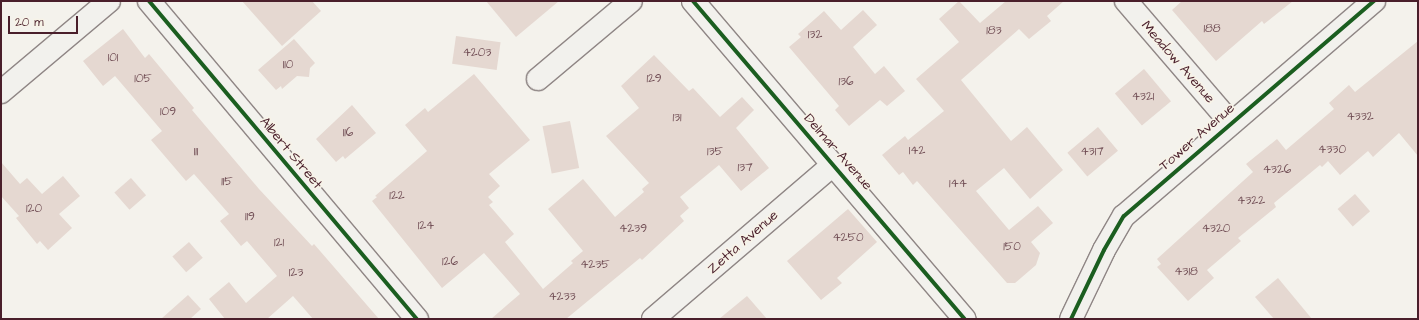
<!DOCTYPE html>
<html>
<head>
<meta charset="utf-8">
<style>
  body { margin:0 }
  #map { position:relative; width:1419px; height:320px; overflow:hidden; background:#f4f2ec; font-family:"Architects Daughter",sans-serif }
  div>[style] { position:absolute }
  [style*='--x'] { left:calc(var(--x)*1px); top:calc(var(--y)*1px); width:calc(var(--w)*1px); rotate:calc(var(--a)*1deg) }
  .building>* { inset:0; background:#e5d8d1; transform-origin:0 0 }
  .roads { filter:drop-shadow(1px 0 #8f8685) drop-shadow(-1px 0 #8f8685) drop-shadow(0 1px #8f8685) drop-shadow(0 -1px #8f8685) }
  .street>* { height:22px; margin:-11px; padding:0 11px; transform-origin:11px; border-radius:11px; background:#f2f1ed }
  .cycleway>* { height:4px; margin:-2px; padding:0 2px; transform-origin:2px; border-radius:2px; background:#1b5e20 }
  span { translate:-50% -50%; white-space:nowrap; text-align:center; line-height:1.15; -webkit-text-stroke:3.5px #f7f3e8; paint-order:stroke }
  .number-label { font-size:12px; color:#724f56 }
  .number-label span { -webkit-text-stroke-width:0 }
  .street-label { font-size:14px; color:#4a1f2b }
  .frame { position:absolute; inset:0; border:2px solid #4a1f2b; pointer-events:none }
  .scale { position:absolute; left:8px; top:16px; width:70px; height:18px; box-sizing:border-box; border:2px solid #4a1f2b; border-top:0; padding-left:5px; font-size:12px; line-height:14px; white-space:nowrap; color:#4a1f2b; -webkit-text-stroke:3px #f7f3e8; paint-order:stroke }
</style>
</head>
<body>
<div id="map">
  <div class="building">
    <div style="clip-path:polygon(242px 1px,312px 1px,321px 11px,282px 46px)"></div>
    <div style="clip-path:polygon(486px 1px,559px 1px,516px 37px)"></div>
    <div style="clip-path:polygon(959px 1px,980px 23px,1006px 1px,1064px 1px,1047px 16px,1051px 21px,1029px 39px,1019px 29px,961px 80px,1011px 141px,1027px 127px,1063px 170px,1030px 199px,1004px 168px,976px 191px,1009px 230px,1038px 206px,1053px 223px,1031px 242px,1040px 253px,1036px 265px,1015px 283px,1007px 283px,917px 181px,913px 185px,903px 172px,899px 175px,882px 155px,905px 136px,908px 140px,944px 111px,916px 79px,959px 42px,939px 19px)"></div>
    <div style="clip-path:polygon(1182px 1px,1293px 1px,1264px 24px,1262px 21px,1216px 61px,1172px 10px)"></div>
    <div style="clip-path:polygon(863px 10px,877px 25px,853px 47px,875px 74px,884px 66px,905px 91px,887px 106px,880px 100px,849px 126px,835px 110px,839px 106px,789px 47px,801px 37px,798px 34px,824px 11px,841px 30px)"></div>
    <div style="clip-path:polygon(123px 29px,145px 58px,149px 54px,194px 108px,192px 110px,259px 189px,312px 246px,314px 244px,379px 319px,313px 319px,293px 296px,267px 319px,225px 319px,209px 299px,229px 282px,246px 303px,277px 276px,247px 241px,241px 246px,220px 221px,229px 214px,194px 174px,186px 181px,151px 140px,162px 131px,115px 76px,103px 86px,83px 61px)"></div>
    <div style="left:456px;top:36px;width:45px;height:28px;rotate:8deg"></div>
    <div style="clip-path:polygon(294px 39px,315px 63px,310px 68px,309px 77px,297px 76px,282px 89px,281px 86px,276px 90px,258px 70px)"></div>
    <div style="clip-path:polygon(1418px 41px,1418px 156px,1399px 133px,1373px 157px,1368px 151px,1340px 175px,1328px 161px,1322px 167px,1320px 165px,1274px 203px,1276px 207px,1238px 238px,1241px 241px,1207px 270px,1214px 278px,1188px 301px,1157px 267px,1161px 264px,1157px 259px,1253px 172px,1246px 164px,1277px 139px,1286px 150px,1334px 109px,1329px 103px,1349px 85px,1355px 92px)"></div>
    <div style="clip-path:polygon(654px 55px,689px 91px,693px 88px,720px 117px,742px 97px,754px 110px,736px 128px,769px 168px,741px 191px,719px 165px,680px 197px,689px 208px,680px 216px,684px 221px,642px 260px,640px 258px,566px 319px,491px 319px,520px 294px,484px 253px,442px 288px,372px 201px,377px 197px,375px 196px,427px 151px,405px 125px,425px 108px,428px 112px,474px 74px,530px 140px,489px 174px,500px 186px,488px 197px,493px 202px,489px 205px,514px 234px,505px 242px,543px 289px,573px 263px,571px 261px,583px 251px,548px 209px,583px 179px,615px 217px,644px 192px,642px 189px,649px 183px,606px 136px,639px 108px,621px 86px)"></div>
    <div style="left:1144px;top:69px;width:42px;height:38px;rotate:50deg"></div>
    <div style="clip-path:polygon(352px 105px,376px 133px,345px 159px,343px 156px,336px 162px,316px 139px)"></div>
    <div style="left:570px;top:121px;width:48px;height:28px;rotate:79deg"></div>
    <div style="left:1098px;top:127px;width:31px;height:40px;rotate:50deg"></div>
    <div style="clip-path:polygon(1px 162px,20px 184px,27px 178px,42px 194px,63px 176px,80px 196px,59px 214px,72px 228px,48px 250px,40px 241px,37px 244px,16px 218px,19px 216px,1px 196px)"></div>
    <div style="left:131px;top:178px;width:23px;height:22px;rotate:49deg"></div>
    <div style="left:1355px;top:194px;width:23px;height:23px;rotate:49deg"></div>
    <div style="clip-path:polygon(848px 209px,877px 242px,837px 278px,842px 283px,821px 300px,787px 261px)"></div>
    <div style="left:189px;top:242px;width:21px;height:22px;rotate:49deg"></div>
    <div style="clip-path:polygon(1278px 278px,1312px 319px,1274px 319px,1255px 297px)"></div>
    <div style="clip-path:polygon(188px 295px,201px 309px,190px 319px,161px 319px)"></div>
    <div style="clip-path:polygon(747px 296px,767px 319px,719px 319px)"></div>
  </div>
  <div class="roads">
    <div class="street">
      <div style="--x:149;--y:1;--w:416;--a:49.9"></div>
      <div style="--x:693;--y:1;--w:418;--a:49.5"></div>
      <div style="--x:1126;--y:1;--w:160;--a:49.3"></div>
      <div style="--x:538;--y:79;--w:121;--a:-40"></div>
      <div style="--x:1;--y:92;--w:141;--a:-40.1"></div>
      <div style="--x:653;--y:319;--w:238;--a:-40.6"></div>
      <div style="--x:1071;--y:319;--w:76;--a:-64.4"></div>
      <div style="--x:1104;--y:250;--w:39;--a:-60"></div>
      <div style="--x:1124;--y:216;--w:330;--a:-40.7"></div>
    </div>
  </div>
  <div class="cycleway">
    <div style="--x:149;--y:1;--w:416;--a:49.9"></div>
    <div style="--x:693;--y:1;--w:418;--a:49.5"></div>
    <div style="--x:1071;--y:319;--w:76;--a:-64.4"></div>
    <div style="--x:1104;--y:250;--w:39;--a:-60"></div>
    <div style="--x:1124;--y:216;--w:330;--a:-40.7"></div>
  </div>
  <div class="number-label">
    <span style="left:1212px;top:29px">188</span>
    <span style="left:994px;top:31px">183</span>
    <span style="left:815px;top:35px">132</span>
    <span style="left:477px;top:53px">4203</span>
    <span style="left:113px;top:58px">101</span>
    <span style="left:288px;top:65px">110</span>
    <span style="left:143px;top:79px">105</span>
    <span style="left:654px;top:79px">129</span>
    <span style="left:846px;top:82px">136</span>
    <span style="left:1143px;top:97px">4321</span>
    <span style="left:168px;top:112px">109</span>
    <span style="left:1360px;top:117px">4332</span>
    <span style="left:677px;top:118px">131</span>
    <span style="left:348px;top:133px">116</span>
    <span style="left:1332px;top:150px">4330</span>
    <span style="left:917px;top:151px">142</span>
    <span style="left:196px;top:152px">111</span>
    <span style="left:715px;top:152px">135</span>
    <span style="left:1092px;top:152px">4317</span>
    <span style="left:745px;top:168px">137</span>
    <span style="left:1277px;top:170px">4326</span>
    <span style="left:227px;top:182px">115</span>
    <span style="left:958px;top:184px">144</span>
    <span style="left:397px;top:196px">122</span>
    <span style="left:1251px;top:201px">4322</span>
    <span style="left:34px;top:209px">120</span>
    <span style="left:250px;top:217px">119</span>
    <span style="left:426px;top:226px">124</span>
    <span style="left:633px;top:229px">4239</span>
    <span style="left:1216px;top:229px">4320</span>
    <span style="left:848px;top:238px">4250</span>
    <span style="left:279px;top:243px">121</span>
    <span style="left:1012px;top:247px">150</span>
    <span style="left:450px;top:262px">126</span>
    <span style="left:595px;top:265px">4235</span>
    <span style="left:1186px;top:272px">4318</span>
    <span style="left:296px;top:273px">123</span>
    <span style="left:562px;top:297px">4233</span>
  </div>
  <div class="street-label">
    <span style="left:1178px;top:62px;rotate:49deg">Meadow Avenue</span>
    <span style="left:1197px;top:137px;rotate:-41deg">Tower Avenue</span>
    <span style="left:838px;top:152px;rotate:49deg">Delmar Avenue</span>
    <span style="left:291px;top:153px;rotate:50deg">Albert Street</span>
    <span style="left:743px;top:242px;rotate:-41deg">Zetta Avenue</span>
  </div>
  <div class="frame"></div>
  <div class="scale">20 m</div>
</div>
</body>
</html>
